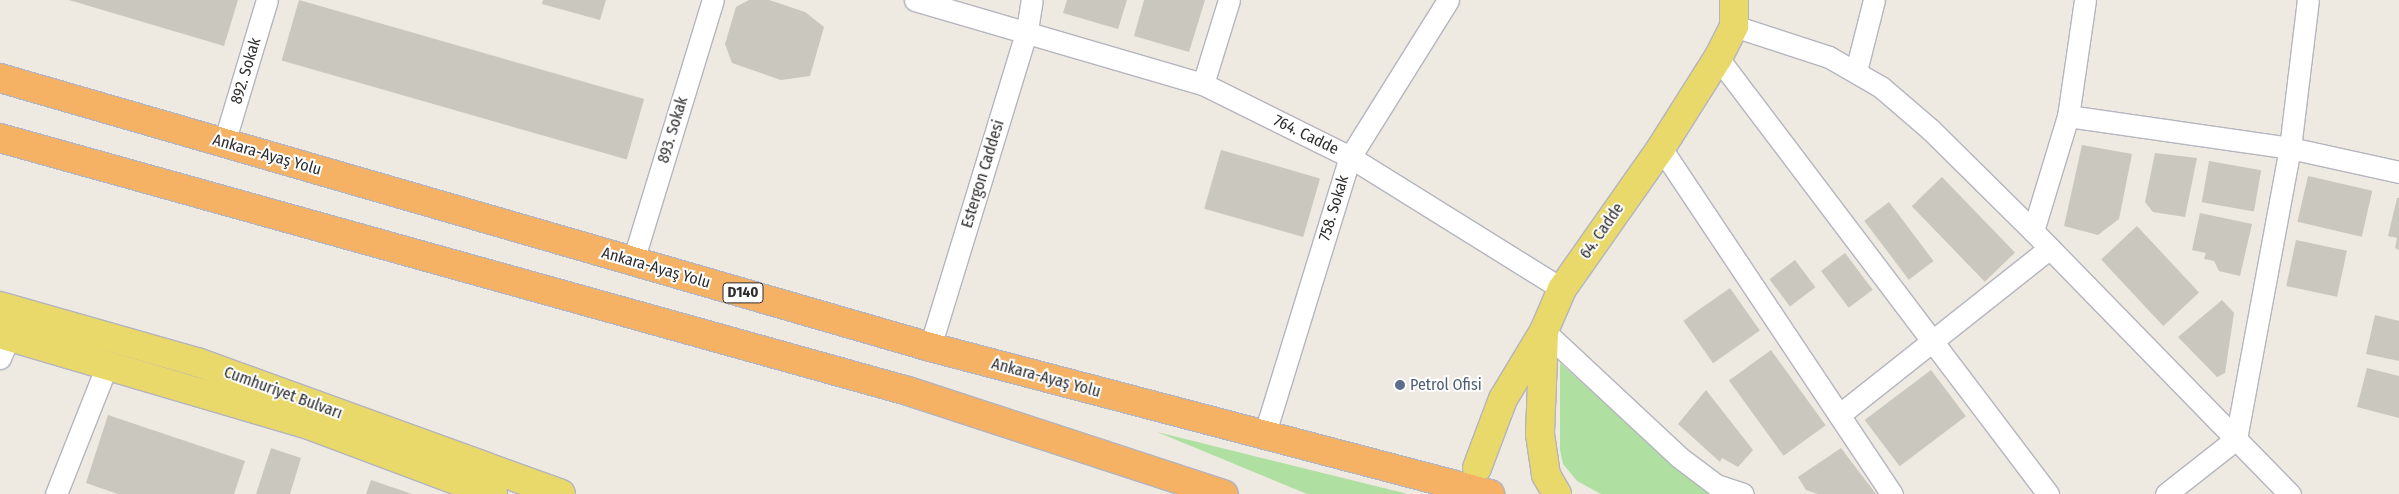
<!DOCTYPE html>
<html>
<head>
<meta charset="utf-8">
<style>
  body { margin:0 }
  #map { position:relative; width:2399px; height:494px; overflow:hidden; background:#eee9e1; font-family:"Fira Sans Condensed",sans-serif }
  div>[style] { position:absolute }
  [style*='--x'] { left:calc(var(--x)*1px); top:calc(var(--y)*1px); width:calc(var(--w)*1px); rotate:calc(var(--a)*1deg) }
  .green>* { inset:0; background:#b0e0a1 }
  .building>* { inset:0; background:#cac7bf; transform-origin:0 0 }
  .roads { filter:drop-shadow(1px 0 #b4b5bf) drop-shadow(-1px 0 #b4b5bf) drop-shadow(0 1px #b4b5bf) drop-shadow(0 -1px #b4b5bf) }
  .minor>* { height:21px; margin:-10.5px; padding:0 10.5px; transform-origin:10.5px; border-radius:10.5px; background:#fff }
  .major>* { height:28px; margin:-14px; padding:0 14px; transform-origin:14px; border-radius:14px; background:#e9d86a }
  .highway>* { height:28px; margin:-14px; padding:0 14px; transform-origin:14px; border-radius:14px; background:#f5b164 }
  .dots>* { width:14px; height:14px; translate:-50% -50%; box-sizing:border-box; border:2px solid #fff; border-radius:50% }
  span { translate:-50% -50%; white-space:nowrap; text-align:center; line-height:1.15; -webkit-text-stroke:4px #fff; paint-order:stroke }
  .shield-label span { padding:1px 4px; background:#fff; border:1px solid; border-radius:4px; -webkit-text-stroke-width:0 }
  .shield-label { font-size:15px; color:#2d2d2d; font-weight:700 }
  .street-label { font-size:16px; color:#2d2d2d }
  .service-label { font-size:16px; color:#4e5e75 }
  .left { translate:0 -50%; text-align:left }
</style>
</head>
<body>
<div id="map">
  <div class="green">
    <div style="clip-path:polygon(1560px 363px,1686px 475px,1717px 494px,1601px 494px,1577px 481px,1563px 464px,1560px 450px)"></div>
    <div style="clip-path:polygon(1157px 432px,1408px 494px,1307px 494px)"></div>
  </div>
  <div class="building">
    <div style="clip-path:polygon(69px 0,238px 0,224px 46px)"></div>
    <div style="left:299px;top:0;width:359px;height:63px;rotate:16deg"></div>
    <div style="clip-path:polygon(543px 0,606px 0,600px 20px,542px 4px)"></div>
    <div style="clip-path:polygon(749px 0,769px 0,805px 12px,824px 27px,810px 76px,781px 80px,732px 63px,725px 44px,736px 7px)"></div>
    <div style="clip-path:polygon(1067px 0,1127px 0,1118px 29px,1063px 13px)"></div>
    <div style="clip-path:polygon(1144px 0,1205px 0,1189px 52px,1134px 36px)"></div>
    <div style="clip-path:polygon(2082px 145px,2132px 154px,2119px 219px,2098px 235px,2064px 226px)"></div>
    <div style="left:1221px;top:150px;width:103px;height:61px;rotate:16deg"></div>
    <div style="clip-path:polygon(2155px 153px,2197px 158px,2185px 217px,2153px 212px,2145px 202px)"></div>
    <div style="left:2209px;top:161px;width:53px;height:42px;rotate:10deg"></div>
    <div style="left:2308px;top:176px;width:66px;height:47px;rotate:13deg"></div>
    <div style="left:1942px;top:177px;width:105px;height:42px;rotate:46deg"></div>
    <div style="clip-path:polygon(2397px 198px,2399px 198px,2399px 250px,2395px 248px,2397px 238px,2388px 236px)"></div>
    <div style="left:1889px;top:202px;width:74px;height:31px;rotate:53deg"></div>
    <div style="clip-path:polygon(2200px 213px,2252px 224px,2240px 276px,2219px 271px,2214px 261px,2204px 259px,2206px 253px,2192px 250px)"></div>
    <div style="left:2137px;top:226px;width:91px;height:49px;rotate:47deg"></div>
    <div style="left:2296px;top:240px;width:52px;height:47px;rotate:12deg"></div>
    <div style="left:1845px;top:253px;width:46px;height:30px;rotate:53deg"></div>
    <div style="left:1795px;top:260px;width:34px;height:32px;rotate:53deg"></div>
    <div style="left:1730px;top:288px;width:52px;height:57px;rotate:55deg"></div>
    <div style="clip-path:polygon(2222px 300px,2234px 313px,2225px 373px,2217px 377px,2178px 337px)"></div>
    <div style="clip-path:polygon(2375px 315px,2399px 321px,2399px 361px,2366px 354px)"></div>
    <div style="left:1771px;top:350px;width:93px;height:52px;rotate:54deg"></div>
    <div style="clip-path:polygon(2367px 368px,2399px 376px,2399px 418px,2357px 407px)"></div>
    <div style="left:1931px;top:370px;width:58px;height:83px;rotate:53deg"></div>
    <div style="clip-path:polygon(1706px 390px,1753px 450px,1738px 467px,1722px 458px,1720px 462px,1678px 424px)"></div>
    <div style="clip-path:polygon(108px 415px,245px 461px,234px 494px,118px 494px,86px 483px)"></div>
    <div style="clip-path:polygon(271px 448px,301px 458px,290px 494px,256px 494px)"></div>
    <div style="clip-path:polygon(1841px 448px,1876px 494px,1818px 494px,1806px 490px,1798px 477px)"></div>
    <div style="clip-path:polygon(371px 480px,412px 494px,366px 494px)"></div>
  </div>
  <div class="roads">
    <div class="minor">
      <div style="--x:915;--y:0;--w:300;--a:16.3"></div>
      <div style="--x:1203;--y:84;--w:164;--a:26.4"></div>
      <div style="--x:1350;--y:157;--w:250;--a:31.9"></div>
      <div style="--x:2085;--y:0;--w:117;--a:98.3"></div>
      <div style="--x:2068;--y:116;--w:120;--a:106.9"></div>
      <div style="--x:2033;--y:231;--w:368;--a:45.7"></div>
      <div style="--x:1734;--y:26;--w:100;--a:18.1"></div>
      <div style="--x:1829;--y:57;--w:60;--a:30"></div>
      <div style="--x:1881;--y:87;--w:66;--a:40.7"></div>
      <div style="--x:1931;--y:130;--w:144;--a:44.7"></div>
      <div style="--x:1718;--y:58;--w:547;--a:52.88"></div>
      <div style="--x:1856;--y:71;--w:73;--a:-75.8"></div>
      <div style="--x:1203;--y:84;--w:88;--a:-72.8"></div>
      <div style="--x:2068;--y:116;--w:224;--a:8.2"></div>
      <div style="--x:2290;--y:148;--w:112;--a:12.4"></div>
      <div style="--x:224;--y:143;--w:149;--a:-73.3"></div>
      <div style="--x:1661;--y:148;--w:416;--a:56.3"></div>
      <div style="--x:633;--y:261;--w:273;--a:-73"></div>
      <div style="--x:1544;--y:331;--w:185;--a:43"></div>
      <div style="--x:1679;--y:457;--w:46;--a:37.1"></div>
      <div style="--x:1716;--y:485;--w:28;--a:18"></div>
      <div style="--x:930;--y:347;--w:332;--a:-73"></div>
      <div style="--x:1027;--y:30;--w:30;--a:-81"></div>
      <div style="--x:0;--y:358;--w:23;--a:-67"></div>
      <div style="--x:1839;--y:415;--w:269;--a:-38.4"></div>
      <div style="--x:1264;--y:436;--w:292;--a:-72.9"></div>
      <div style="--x:1350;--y:157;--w:185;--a:-58"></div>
      <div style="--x:56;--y:494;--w:139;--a:-68.4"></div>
      <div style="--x:2166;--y:494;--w:89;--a:-38.2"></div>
      <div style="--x:2236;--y:439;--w:296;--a:-79.5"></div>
      <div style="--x:2290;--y:148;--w:149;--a:-83.1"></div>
    </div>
    <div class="major">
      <div style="--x:0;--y:306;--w:205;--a:15.9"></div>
      <div style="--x:197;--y:362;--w:387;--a:19.9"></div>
      <div style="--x:1544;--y:333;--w:101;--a:92.3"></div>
      <div style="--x:1540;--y:434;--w:41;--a:81.7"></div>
      <div style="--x:1546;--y:475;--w:22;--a:60"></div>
      <div style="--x:0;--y:334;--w:316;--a:16.4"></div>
      <div style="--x:303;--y:423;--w:203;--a:20.5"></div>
      <div style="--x:1477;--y:468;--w:74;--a:-69.4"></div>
      <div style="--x:1503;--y:399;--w:79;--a:-58.9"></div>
      <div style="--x:1544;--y:331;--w:46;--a:-66.8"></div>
      <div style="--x:1562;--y:289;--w:172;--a:-54.9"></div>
      <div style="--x:1661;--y:148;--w:107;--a:-57.7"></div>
      <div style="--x:1718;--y:58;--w:36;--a:-63"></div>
      <div style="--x:1734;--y:26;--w:26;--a:-90"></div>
    </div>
    <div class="highway">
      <div style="--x:0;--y:78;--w:968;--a:16.13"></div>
      <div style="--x:930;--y:347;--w:579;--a:14.71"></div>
      <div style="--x:0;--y:138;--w:943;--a:15.57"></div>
      <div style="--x:908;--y:391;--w:332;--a:18.1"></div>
    </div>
  </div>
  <div class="dots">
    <div style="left:1400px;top:385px;background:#5c6f8a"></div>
  </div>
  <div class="shield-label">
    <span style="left:743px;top:293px">D140</span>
  </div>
  <div class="street-label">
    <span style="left:246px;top:71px;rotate:-73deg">892. Sokak</span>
    <span style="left:673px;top:130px;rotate:-73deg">893. Sokak</span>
    <span style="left:1306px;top:135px;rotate:26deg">764. Cadde</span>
    <span style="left:267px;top:155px;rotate:16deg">Ankara-Ayaş Yolu</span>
    <span style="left:983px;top:174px;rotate:-73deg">Estergon Caddesi</span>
    <span style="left:1334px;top:208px;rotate:-73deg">758. Sokak</span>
    <span style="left:1602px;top:231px;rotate:-55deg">64. Cadde</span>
    <span style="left:656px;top:268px;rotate:16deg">Ankara-Ayaş Yolu</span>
    <span style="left:1046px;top:378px;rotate:15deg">Ankara-Ayaş Yolu</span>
    <span style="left:283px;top:393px;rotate:20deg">Cumhuriyet Bulvarı</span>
  </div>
  <div class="service-label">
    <span class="left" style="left:1410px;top:385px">Petrol Ofisi</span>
  </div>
</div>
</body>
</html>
